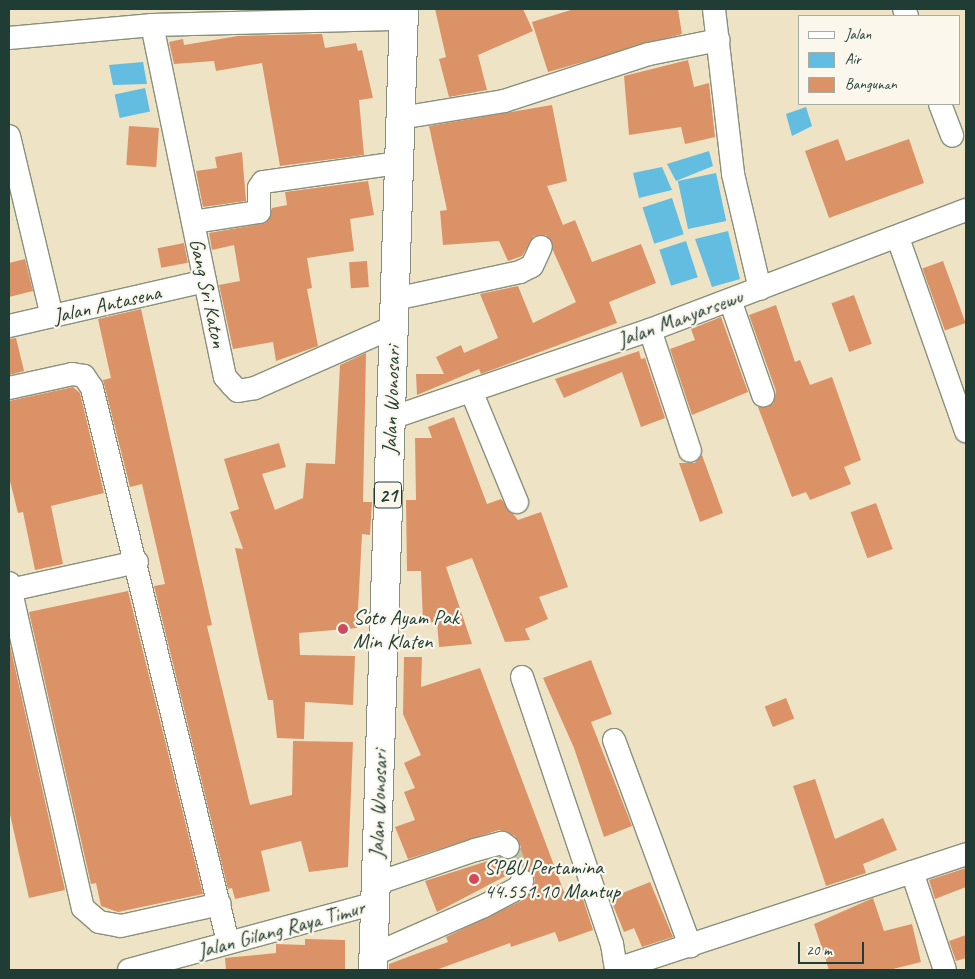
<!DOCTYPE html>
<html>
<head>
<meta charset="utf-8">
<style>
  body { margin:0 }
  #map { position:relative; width:975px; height:979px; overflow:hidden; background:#efe3c5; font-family:Caveat,sans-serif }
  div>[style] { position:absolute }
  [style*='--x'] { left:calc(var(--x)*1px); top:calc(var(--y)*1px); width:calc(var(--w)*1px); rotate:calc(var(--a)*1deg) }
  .water>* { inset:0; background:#62bde0; transform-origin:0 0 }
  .building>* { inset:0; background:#dc9267; transform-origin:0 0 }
  .minor-tunnel>* { height:22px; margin-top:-11px; transform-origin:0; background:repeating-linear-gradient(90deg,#c5c2a8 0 22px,transparent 0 33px) }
  .roads { filter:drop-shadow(1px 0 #87907c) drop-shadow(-1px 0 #87907c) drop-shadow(0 1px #87907c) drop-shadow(0 -1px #87907c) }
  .minor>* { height:22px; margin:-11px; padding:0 11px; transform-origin:11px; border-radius:11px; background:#fff }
  .highway>* { height:28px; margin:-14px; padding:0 14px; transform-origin:14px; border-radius:14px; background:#fff }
  .dots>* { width:14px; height:14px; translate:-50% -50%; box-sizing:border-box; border:2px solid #fbf7ec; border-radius:50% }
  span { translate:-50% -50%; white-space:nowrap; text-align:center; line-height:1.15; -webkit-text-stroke:4.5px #fbf7ec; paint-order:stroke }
  .shield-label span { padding:1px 4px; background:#fbf7ec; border:1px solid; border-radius:4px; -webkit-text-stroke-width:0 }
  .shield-label { font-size:20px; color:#1f3d34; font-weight:700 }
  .street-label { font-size:21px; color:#1f3d34 }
  .poi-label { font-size:21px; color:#1f3d34 }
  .left { translate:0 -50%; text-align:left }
  .frame { position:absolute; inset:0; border:10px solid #1f3d34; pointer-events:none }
  .legend { position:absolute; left:798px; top:15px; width:162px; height:90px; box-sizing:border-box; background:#fbf7ec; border:1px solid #a3ada2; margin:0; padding:6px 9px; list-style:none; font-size:15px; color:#1f3d34 }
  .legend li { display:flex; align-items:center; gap:10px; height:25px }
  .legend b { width:25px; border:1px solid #a3ada2 }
  .scale { position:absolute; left:798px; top:942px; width:66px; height:22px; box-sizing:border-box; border:2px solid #1f3d34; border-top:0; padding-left:6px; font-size:15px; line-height:18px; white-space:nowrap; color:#1f3d34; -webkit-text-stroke:4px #fbf7ec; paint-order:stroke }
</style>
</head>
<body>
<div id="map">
  <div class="water">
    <div style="clip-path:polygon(143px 62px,147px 84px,113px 85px,109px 65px)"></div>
    <div style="left:145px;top:88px;width:24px;height:31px;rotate:78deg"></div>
    <div style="clip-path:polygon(806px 107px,812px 126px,792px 136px,786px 114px)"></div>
    <div style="clip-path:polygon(709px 151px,713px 166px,676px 181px,667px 164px)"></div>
    <div style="clip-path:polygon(662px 167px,672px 190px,639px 198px,633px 173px)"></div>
    <div style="left:716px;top:173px;width:49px;height:39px;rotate:78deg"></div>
    <div style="left:672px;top:198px;width:38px;height:31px;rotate:72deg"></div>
    <div style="clip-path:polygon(728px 231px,740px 279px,712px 287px,695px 239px)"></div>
    <div style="left:686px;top:241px;width:38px;height:28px;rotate:72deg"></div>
  </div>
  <div class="building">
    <div style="clip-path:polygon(435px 9px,523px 9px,533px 31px,478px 55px,487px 90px,449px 97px,439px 59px,446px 57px)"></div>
    <div style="clip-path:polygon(574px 9px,678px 9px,682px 34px,548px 72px,532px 22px)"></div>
    <div style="clip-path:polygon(322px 34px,325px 48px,356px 43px,358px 51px,362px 50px,373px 98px,359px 100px,364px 155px,280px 166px,262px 63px,216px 71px,214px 61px,174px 64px,169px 42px,183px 39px,184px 45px,238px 36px)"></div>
    <div style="clip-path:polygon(688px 60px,694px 87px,709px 83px,715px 137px,685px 144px,681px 127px,629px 135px,624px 76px)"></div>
    <div style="clip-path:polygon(552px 105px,567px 181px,547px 186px,563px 225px,575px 220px,592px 262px,641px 244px,656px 283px,609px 302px,617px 323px,481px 374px,479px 369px,417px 395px,416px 374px,444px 374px,436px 357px,461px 345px,464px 353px,498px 338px,480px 294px,518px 286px,533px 323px,576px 302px,546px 235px,534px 236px,522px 256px,508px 261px,499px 241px,443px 245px,440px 211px,447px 210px,429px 126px)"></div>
    <div style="left:129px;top:126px;width:30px;height:39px;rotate:4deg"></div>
    <div style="clip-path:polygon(838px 139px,846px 161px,909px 139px,924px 183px,829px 218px,805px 151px)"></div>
    <div style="clip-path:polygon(242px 152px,246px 201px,203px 207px,196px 171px,217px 168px,215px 157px)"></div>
    <div style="clip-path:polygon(368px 181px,374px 215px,350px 219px,354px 251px,307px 258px,312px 288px,307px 289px,318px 346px,276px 361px,273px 342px,233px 349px,219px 285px,240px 281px,234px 245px,212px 250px,209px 233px,266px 223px,272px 208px,287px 205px,285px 192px)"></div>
    <div style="left:184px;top:243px;width:20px;height:27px;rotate:79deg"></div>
    <div style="clip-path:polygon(25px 259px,33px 291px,9px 297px,9px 263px)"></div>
    <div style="left:367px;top:261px;width:26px;height:18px;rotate:86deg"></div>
    <div style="left:943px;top:261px;width:66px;height:22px;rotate:70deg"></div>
    <div style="left:854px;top:295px;width:52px;height:24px;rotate:70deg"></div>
    <div style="clip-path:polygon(776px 305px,795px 362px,800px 360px,810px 385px,832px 377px,861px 460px,844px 467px,851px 484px,810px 500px,806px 492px,792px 497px,758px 407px,773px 404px,776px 391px,749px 315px)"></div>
    <div style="clip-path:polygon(141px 309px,212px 625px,207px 626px,250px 805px,292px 795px,293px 741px,353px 742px,348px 867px,309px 872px,301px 841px,261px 851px,270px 891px,235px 899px,232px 888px,228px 889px,154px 586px,165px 584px,142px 484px,130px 487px,103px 380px,111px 378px,98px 319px)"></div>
    <div style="clip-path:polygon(721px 317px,748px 392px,692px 415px,670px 349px,695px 340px,691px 329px)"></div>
    <div style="clip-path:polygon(16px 338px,24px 371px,9px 375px,9px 339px)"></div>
    <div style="clip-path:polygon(639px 351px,641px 359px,645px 358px,665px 418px,641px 427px,622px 372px,564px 398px,555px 379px)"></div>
    <div style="clip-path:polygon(366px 353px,363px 502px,372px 502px,370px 535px,362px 534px,357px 628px,299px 633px,300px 655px,355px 656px,353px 705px,305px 702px,304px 739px,277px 738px,273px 700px,268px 700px,235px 548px,243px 549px,230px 512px,239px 509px,224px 459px,279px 443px,286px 467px,262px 474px,275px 510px,303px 498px,306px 463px,335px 464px,340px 365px)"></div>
    <div style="clip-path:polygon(73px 387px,80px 393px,104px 493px,51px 506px,63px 564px,35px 570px,23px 512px,18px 513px,9px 477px,9px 401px)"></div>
    <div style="clip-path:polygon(454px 417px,487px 504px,501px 499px,518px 520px,541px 512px,568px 587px,539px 597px,548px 619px,525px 629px,530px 640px,505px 642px,472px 558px,446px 567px,472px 644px,439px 647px,437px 622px,423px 623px,421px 571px,407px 571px,406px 500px,416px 500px,415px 438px,432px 438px,428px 427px)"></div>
    <div style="clip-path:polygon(702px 455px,723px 513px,700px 522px,679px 463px,695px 463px)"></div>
    <div style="left:876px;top:503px;width:49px;height:27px;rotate:70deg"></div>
    <div style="clip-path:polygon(128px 591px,203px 894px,118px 912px,101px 906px,96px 883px,91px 884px,29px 612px)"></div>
    <div style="clip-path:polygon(9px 641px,65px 890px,29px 898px,9px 810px)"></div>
    <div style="clip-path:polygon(404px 657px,422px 657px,421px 687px,480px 668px,564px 892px,579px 887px,593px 930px,559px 942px,555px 932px,511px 947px,510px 943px,436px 970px,389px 970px,389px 964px,448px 942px,446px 937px,525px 899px,535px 881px,533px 873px,521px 868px,437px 912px,425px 881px,500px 857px,513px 859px,521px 847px,515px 836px,499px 830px,408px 859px,395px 827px,415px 820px,404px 792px,415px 788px,404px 763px,421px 755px,403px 714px)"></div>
    <div style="clip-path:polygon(591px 660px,612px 714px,591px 722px,632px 826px,604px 837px,574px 748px,543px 678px)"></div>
    <div style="left:786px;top:698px;width:22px;height:23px;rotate:68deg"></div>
    <div style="clip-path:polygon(815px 779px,835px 839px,883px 818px,897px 850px,863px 864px,866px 873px,826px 886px,793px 786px)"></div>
    <div style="clip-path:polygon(966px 868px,966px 887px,935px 899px,929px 880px)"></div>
    <div style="clip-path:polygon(650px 882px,673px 937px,642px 947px,634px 928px,624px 932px,610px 898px)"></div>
    <div style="clip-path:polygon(873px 898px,884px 931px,912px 924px,921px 962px,889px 970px,829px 970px,814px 924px)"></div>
    <div style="clip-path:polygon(966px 935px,966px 958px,956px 961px,949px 941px)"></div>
    <div style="clip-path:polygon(305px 939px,345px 940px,345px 970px,226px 970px,225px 958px,276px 953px,276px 944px,305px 945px)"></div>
  </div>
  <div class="minor-tunnel">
    <div style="--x:508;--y:847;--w:37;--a:68"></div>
  </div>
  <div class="roads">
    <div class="minor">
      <div style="--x:714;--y:9;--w:166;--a:83.4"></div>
      <div style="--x:733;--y:174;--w:118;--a:76.8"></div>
      <div style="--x:904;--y:9;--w:8;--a:67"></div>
      <div style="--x:152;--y:25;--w:359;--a:78.3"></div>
      <div style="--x:225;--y:377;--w:11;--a:49"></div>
      <div style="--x:232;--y:385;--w:8;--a:45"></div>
      <div style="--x:238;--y:391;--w:17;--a:-10"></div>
      <div style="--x:255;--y:388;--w:151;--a:-23.8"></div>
      <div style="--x:9;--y:38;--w:144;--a:-5.2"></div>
      <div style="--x:152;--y:25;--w:251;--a:-1.4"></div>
      <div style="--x:940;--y:104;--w:34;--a:69"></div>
      <div style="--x:400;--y:118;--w:105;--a:-9.3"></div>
      <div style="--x:504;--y:101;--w:152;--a:-18"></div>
      <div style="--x:649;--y:54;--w:71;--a:-11.3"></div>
      <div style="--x:9;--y:136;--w:185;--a:76.6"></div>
      <div style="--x:193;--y:222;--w:67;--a:-8.6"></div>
      <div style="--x:259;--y:212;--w:24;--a:-90"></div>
      <div style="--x:259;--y:188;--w:7;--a:-56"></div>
      <div style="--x:263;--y:182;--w:137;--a:-8"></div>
      <div style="--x:898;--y:238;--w:205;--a:70.6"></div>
      <div style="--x:395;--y:299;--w:128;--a:-12.2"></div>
      <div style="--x:520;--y:272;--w:13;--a:-27"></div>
      <div style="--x:532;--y:266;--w:21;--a:-65"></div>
      <div style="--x:730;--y:300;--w:101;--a:70.8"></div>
      <div style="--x:9;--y:326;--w:201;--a:-12.9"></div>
      <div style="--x:650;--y:330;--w:127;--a:71.7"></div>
      <div style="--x:9;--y:388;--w:65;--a:-12.5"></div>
      <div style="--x:72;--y:374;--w:12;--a:9"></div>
      <div style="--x:84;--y:376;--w:14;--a:56"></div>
      <div style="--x:92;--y:388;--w:570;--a:76.21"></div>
      <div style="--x:472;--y:393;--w:118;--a:67.6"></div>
      <div style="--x:391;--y:418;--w:274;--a:-18.8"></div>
      <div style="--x:650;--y:330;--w:338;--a:-20.8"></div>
      <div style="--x:9;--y:583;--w:333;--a:77.2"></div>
      <div style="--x:83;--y:908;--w:21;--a:41"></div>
      <div style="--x:99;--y:922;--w:22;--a:10"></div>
      <div style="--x:121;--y:926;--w:101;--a:-12.5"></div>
      <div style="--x:10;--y:590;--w:130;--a:-12.4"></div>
      <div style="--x:522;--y:677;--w:282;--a:71.4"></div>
      <div style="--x:612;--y:944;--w:26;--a:81"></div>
      <div style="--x:614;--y:740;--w:220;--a:69.7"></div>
      <div style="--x:912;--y:872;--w:103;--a:71.4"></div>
      <div style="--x:375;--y:884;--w:106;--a:-18.8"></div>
      <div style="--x:475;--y:850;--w:28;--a:-15"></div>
      <div style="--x:502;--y:843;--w:7;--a:34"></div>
      <div style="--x:373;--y:955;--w:121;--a:-23.8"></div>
      <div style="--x:484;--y:906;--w:40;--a:-28"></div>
      <div style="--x:519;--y:887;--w:7;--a:-63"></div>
      <div style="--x:617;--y:969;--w:367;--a:-18.2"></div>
      <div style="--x:129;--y:970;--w:255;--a:-15.2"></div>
    </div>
    <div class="highway">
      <div style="--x:373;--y:970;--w:961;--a:-88.15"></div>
    </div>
  </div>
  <div class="dots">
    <div style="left:343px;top:629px;background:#d1495b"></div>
    <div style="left:474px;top:879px;background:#d1495b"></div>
  </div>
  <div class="shield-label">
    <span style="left:388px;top:495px">21</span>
  </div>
  <div class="street-label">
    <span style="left:208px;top:293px;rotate:78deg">Gang Sri Katon</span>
    <span style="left:107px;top:304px;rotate:-13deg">Jalan Antasena</span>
    <span style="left:680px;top:318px;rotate:-20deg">Jalan Manyarsewu</span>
    <span style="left:391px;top:400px;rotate:-88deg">Jalan Wonosari</span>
    <span style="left:378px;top:804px;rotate:-88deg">Jalan Wonosari</span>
    <span style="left:281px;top:929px;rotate:-15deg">Jalan Gilang Raya Timur</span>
  </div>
  <div class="poi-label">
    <span class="left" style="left:353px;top:629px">Soto Ayam Pak<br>Min Klaten</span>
    <span class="left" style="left:484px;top:879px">SPBU Pertamina<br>44.551.10 Mantup</span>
  </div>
  <div class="frame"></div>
  <ul class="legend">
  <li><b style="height:6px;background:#fff"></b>Jalan</li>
  <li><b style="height:14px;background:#62bde0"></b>Air</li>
  <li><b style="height:14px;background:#dc9267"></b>Bangunan</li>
  </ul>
  <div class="scale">20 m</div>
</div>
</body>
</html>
